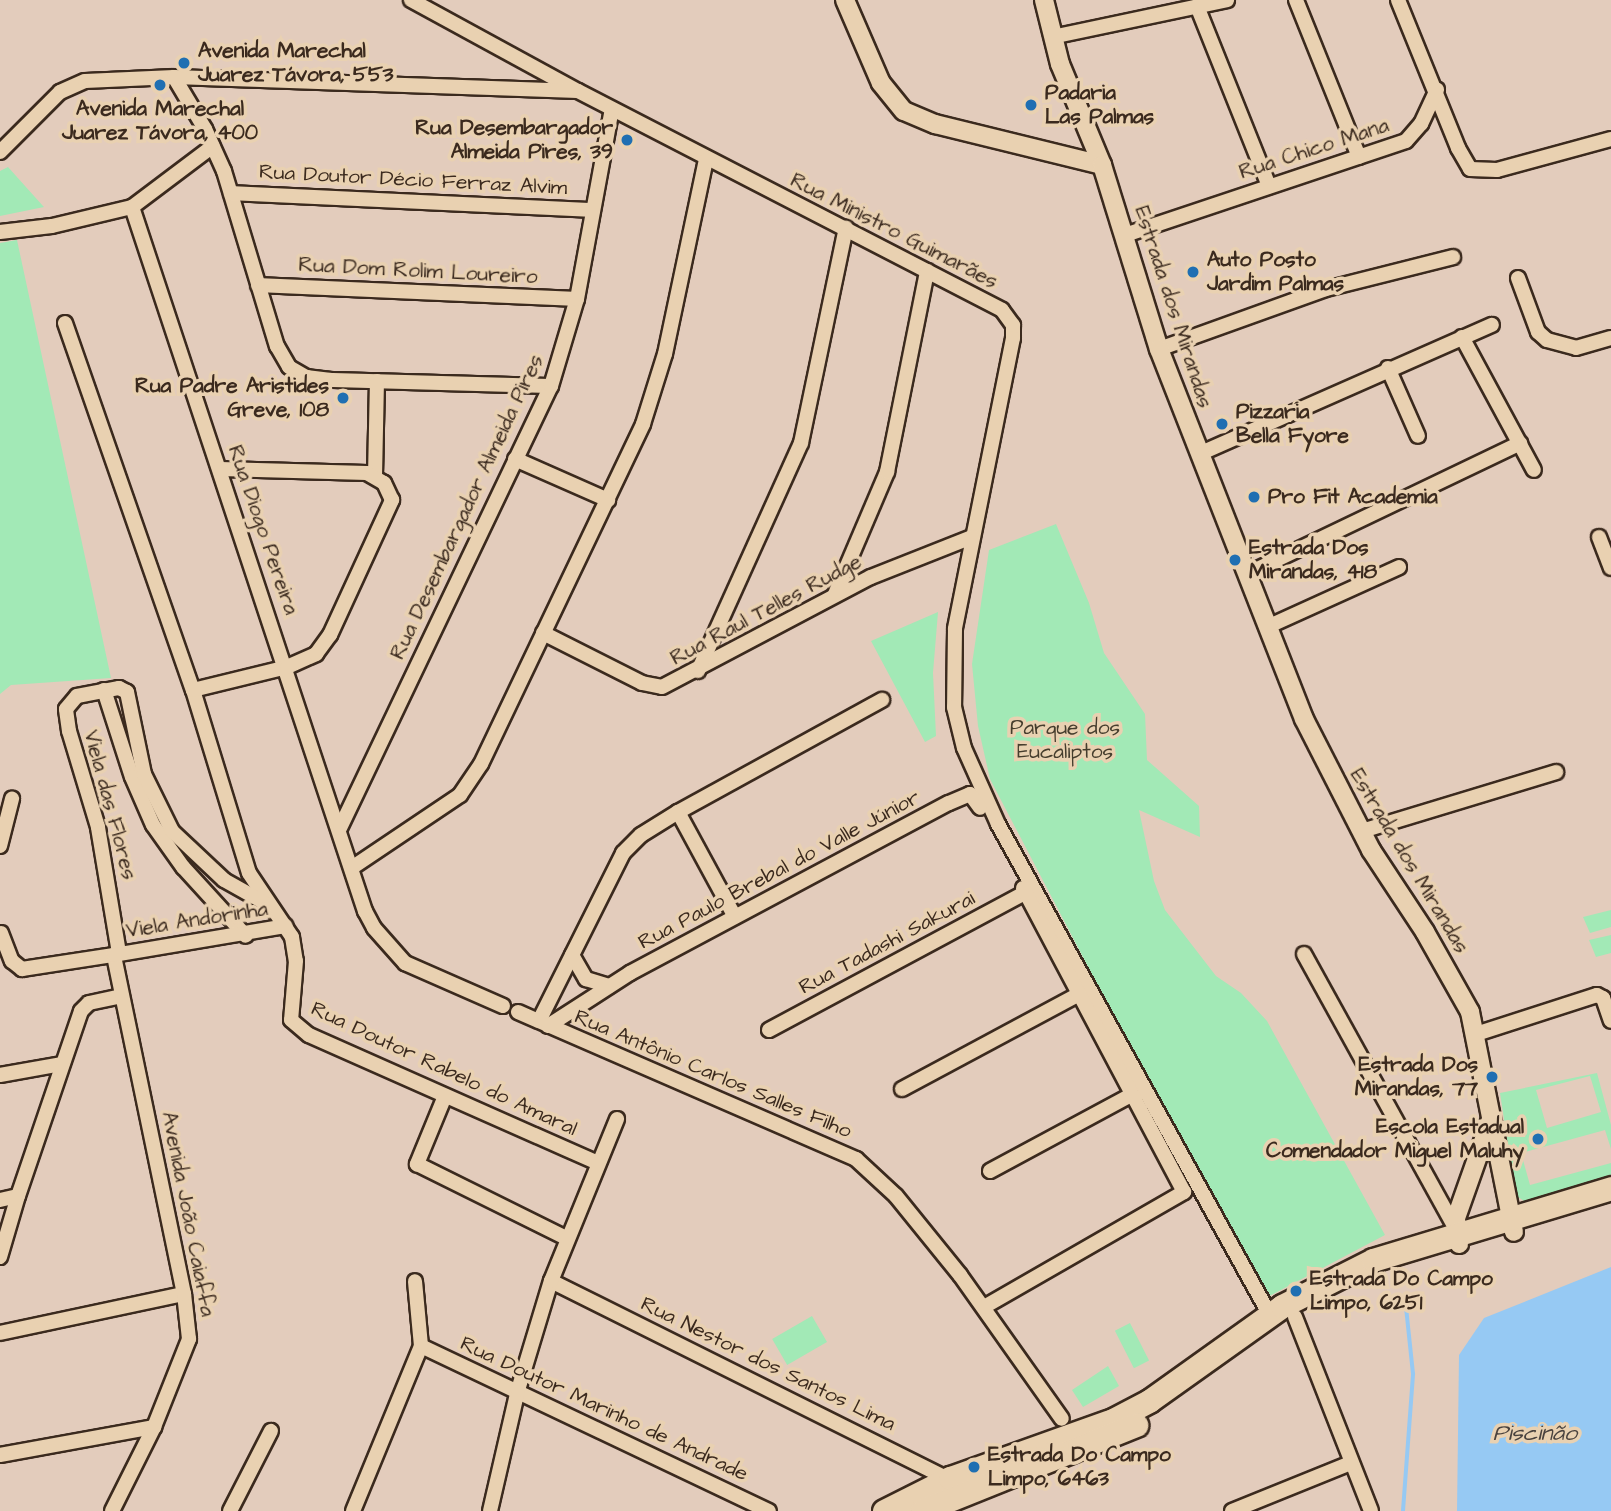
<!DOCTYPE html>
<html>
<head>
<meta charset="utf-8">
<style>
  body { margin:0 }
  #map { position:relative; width:1611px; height:1511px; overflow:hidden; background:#e3ccbc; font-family:"Architects Daughter",sans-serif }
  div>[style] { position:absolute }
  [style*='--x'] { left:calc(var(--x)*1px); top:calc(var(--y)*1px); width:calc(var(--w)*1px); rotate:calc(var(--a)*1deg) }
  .green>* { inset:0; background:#a2e9b6; transform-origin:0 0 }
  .water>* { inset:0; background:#96c9f3 }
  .stream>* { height:3.5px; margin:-1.75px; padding:0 1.75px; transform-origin:1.75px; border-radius:1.75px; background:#96c9f3 }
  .roads { filter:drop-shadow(2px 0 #3b2a1e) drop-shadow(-2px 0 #3b2a1e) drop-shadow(0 2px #3b2a1e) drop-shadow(0 -2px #3b2a1e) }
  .minor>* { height:14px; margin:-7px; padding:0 7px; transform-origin:7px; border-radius:7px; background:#e9d1b1 }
  .tertiary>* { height:18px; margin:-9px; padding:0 9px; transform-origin:9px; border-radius:9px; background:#e9d1b1 }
  .primary>* { height:23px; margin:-11.5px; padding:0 11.5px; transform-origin:11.5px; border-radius:11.5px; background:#e9d1b1 }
  .dots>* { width:19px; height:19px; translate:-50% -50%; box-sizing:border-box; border:4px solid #e9d1b1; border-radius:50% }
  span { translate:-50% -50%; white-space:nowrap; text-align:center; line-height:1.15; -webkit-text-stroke:7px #e9d1b1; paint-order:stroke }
  .poi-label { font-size:21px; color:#3b2a1e; font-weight:700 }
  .left { translate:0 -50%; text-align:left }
  .right { translate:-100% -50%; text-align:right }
  .street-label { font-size:21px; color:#3b2a1e }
  .park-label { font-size:21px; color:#453d2d }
  .water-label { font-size:23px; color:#49423e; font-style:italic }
</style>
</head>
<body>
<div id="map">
  <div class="green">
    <div style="clip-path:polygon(8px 167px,43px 206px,44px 207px,0 216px,0 171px)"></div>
    <div style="clip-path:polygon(17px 240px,111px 678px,11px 685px,0 694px,0 243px)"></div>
    <div style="clip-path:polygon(1056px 524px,1089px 603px,1104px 653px,1145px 714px,1147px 760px,1199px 806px,1200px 837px,1139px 810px,1154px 881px,1165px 910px,1216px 976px,1241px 993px,1267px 1021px,1385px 1235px,1262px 1300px,990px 779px,978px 726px,972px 664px,989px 550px)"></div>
    <div style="clip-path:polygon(938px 612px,933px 673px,936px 736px,925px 742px,871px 641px)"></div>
    <div style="clip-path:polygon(1611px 910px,1611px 927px,1590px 933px,1583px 917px)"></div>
    <div style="clip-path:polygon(1611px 935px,1611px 953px,1596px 957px,1589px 940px)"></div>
    <div style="clip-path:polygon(evenodd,1597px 1073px,1611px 1125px,1611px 1149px,1605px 1130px,1521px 1153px,1530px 1185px,1611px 1163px,1611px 1175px,1527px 1203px,1518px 1197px,1514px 1185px,1500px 1093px,1597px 1073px,1590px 1076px,1601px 1112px,1547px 1128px,1536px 1090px,1590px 1076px)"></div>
    <div style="left:812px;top:1316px;width:30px;height:46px;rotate:60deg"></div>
    <div style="left:1130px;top:1323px;width:42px;height:17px;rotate:63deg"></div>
    <div style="clip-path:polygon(1108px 1366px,1119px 1386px,1083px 1407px,1072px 1390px)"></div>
  </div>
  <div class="water">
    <div style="clip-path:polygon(1611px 1267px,1611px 1511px,1457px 1511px,1459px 1355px,1484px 1318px)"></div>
  </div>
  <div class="stream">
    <div style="--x:1403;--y:1511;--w:137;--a:-85.8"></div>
    <div style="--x:1413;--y:1374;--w:76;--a:-96"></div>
  </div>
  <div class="roads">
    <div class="minor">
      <div style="--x:411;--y:0;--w:188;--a:28.6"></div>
      <div style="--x:1296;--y:0;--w:169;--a:68.1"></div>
      <div style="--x:1398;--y:0;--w:160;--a:67.9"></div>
      <div style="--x:1458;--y:148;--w:24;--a:60"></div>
      <div style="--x:1470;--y:169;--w:27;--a:2"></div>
      <div style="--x:1497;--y:170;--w:118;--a:-15.2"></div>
      <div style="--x:1197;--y:6;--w:194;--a:68.2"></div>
      <div style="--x:1052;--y:37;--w:179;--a:-11.9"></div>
      <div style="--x:174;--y:77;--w:61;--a:59.2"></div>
      <div style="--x:205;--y:129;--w:46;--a:65.7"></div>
      <div style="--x:224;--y:171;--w:183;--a:73.2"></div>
      <div style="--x:277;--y:346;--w:24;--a:60"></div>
      <div style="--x:289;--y:367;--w:20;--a:30"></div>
      <div style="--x:306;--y:377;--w:25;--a:7"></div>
      <div style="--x:331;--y:380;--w:220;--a:1.6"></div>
      <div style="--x:0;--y:152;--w:85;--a:-45"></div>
      <div style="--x:60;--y:92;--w:27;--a:-24"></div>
      <div style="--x:85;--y:81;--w:89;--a:-2.6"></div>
      <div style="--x:174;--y:77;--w:404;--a:2"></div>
      <div style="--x:578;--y:91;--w:477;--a:27.3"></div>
      <div style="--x:1002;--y:310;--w:19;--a:54"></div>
      <div style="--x:1013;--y:325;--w:13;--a:90"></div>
      <div style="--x:1013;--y:338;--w:297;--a:101.3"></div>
      <div style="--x:955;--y:629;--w:78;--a:90.7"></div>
      <div style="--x:954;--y:707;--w:42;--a:76.3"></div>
      <div style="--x:964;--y:748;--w:83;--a:65.9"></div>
      <div style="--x:998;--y:824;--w:551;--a:61.02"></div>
      <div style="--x:231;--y:193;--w:362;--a:2.7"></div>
      <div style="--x:132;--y:207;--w:742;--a:71.69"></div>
      <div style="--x:365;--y:911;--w:19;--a:62"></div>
      <div style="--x:374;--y:928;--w:47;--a:48.5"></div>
      <div style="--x:405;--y:963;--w:107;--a:23.7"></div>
      <div style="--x:0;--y:232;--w:52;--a:-6.6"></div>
      <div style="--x:52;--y:226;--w:82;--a:-13.4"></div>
      <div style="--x:132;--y:207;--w:101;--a:-37"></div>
      <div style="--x:1125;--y:235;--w:296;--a:-18.5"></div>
      <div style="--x:1406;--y:141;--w:23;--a:-49"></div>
      <div style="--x:1421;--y:124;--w:38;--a:-65"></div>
      <div style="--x:1518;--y:278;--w:58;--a:69.7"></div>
      <div style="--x:1538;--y:332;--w:12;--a:42"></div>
      <div style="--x:1547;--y:340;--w:30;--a:15"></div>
      <div style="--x:1576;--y:348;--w:36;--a:-16"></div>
      <div style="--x:258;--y:285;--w:319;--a:2.5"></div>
      <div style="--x:65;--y:323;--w:389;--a:70.8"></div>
      <div style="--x:193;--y:690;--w:191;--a:73"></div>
      <div style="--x:249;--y:873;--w:77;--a:56.1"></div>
      <div style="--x:292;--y:937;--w:24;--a:81"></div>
      <div style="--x:296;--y:961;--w:59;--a:94.8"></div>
      <div style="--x:291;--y:1020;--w:23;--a:40"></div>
      <div style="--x:309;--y:1035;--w:314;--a:23.9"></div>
      <div style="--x:1462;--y:337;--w:151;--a:61.6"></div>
      <div style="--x:1159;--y:349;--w:177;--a:-19.8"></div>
      <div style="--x:1326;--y:289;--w:131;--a:-14.1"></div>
      <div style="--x:1388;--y:368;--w:74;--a:66.2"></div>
      <div style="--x:1199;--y:454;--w:320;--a:-23.8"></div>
      <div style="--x:515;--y:459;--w:102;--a:23.8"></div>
      <div style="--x:375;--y:476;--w:95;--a:-88.8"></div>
      <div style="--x:1599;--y:537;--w:33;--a:69"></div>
      <div style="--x:1247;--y:574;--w:303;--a:-25.6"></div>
      <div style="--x:835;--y:594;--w:133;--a:-66.9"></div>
      <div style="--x:887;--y:472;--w:205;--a:-78.7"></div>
      <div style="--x:1267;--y:627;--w:145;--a:-24.4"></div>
      <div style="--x:543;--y:633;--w:111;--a:26.8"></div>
      <div style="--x:642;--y:683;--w:20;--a:11"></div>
      <div style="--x:662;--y:687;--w:236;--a:-27.8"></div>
      <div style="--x:871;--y:577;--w:109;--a:-21.6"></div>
      <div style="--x:698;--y:671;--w:250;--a:-65.7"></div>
      <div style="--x:801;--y:443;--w:220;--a:-78.2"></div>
      <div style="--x:104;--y:690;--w:91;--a:72.2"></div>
      <div style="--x:132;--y:777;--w:52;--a:66.4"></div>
      <div style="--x:153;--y:825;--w:52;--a:54.5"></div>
      <div style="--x:183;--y:867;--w:93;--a:47.6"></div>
      <div style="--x:193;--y:690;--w:97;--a:-13.7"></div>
      <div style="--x:287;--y:667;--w:32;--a:-24"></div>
      <div style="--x:316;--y:654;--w:24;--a:-54"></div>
      <div style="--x:330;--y:635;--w:149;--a:-65.3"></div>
      <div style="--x:392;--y:500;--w:19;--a:-115"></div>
      <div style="--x:384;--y:483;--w:20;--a:-150"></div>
      <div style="--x:367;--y:473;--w:147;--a:-178.4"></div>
      <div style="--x:678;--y:812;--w:233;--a:-28.8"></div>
      <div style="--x:340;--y:828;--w:490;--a:-64.5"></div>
      <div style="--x:551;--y:386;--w:91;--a:-73.4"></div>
      <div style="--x:577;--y:299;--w:193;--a:-79.6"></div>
      <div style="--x:1362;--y:831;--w:203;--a:-16.9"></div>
      <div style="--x:0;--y:846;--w:49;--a:-75.7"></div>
      <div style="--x:353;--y:867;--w:129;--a:-33.9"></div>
      <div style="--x:460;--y:795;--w:37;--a:-56"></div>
      <div style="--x:481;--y:764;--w:377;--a:-64.5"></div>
      <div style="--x:643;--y:424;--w:73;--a:-72.6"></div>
      <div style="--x:665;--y:354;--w:198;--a:-78.1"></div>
      <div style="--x:1;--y:933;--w:30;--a:69"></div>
      <div style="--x:12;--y:961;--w:13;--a:39"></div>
      <div style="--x:22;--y:969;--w:93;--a:-8.7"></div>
      <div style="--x:119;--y:953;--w:128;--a:-99.5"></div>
      <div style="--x:98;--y:827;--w:100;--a:-106.8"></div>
      <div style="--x:69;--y:731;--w:22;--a:-98"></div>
      <div style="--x:66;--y:709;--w:17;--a:-50"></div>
      <div style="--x:77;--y:696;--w:43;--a:-10.8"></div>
      <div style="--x:119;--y:688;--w:9;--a:27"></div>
      <div style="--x:127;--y:692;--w:84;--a:78.3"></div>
      <div style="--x:144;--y:774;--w:64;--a:63.8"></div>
      <div style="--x:172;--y:831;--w:71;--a:43.3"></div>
      <div style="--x:224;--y:880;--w:47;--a:29.3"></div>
      <div style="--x:1304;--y:954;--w:311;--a:61.1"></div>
      <div style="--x:572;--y:955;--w:28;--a:60"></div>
      <div style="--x:586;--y:979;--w:24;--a:17"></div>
      <div style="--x:518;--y:1012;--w:369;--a:23.5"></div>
      <div style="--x:856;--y:1159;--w:54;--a:42.8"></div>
      <div style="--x:896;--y:1196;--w:102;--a:51"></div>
      <div style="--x:960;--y:1275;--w:176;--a:54.7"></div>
      <div style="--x:539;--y:1021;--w:188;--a:-63.4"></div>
      <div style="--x:623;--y:853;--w:25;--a:-45"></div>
      <div style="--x:641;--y:835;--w:44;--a:-31.9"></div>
      <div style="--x:678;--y:812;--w:119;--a:61.5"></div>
      <div style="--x:548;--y:1026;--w:98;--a:-32.9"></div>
      <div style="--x:630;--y:973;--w:361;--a:-28.1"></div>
      <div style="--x:949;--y:803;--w:23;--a:-23"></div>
      <div style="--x:970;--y:794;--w:17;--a:54"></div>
      <div style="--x:769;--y:1030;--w:290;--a:-28.2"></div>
      <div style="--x:1476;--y:1034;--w:127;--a:-17.9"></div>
      <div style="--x:1597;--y:995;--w:7;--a:27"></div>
      <div style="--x:1603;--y:998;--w:24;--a:71"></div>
      <div style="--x:0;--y:1075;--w:62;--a:-10.2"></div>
      <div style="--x:902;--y:1089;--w:201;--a:-28.2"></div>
      <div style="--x:445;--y:1096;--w:74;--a:112.4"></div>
      <div style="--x:417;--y:1164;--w:166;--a:26.4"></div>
      <div style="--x:990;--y:1171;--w:160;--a:-28.3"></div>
      <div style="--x:0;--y:1200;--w:18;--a:-13"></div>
      <div style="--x:18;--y:1196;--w:195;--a:-71.2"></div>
      <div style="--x:81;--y:1011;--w:11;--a:-45"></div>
      <div style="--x:89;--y:1003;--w:33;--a:-12"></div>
      <div style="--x:0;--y:1257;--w:64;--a:-73.6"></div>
      <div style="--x:551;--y:1281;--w:446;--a:26.5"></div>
      <div style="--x:984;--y:1307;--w:231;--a:-29.9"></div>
      <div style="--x:1184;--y:1192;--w:344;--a:-117.9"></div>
      <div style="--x:1295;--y:1317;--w:208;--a:68.6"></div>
      <div style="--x:0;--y:1333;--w:188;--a:-12"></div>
      <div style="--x:421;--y:1346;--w:385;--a:25.4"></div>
      <div style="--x:0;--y:1455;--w:157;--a:-10.3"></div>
      <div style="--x:112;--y:1511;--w:94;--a:-63.4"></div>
      <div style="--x:154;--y:1427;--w:95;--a:-68.3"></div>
      <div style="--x:189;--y:1339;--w:45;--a:-96.3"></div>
      <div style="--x:184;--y:1294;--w:346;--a:-101.7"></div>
      <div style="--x:114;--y:955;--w:174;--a:-9.6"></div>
      <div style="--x:230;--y:1511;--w:90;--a:-62.9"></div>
      <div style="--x:353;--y:1511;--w:178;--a:-67.6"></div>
      <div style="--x:421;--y:1346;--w:65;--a:-95.3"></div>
      <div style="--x:490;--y:1511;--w:124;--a:-77"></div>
      <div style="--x:518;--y:1390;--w:114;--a:-73.2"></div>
      <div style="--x:551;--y:1281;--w:175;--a:-67.8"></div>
      <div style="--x:1232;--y:1511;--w:128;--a:-22"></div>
    </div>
    <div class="tertiary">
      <div style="--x:845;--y:0;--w:90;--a:66.6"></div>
      <div style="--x:881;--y:83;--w:36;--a:51"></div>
      <div style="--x:904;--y:111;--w:34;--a:23"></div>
      <div style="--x:935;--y:124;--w:172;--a:13.8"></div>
      <div style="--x:1044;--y:0;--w:66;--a:76"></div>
      <div style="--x:1060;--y:64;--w:109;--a:67.4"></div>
      <div style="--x:1102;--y:165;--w:193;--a:72.8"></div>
      <div style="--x:1159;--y:349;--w:397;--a:68.6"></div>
      <div style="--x:1304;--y:719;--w:147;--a:62.9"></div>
      <div style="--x:1371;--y:850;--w:98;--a:56.6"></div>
      <div style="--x:1425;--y:932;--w:92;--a:60.6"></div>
      <div style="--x:1470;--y:1012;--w:224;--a:78.7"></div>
      <div style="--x:1459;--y:1244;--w:26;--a:-97"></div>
      <div style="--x:1456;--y:1218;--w:102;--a:-70.5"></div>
    </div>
    <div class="primary">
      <div style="--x:884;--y:1511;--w:74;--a:-26.6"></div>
      <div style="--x:950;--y:1478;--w:173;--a:-19.6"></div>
      <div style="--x:1113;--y:1420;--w:41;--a:-27.8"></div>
      <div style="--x:1149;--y:1401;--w:163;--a:-35.5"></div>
      <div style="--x:1282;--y:1306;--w:102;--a:-26.8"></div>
      <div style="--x:1373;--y:1260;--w:249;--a:-16.8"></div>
      <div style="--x:922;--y:1511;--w:231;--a:-21.9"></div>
    </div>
  </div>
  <div class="dots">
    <div style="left:184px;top:63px;background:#1f6fb2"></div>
    <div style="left:160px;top:85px;background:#1f6fb2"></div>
    <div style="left:1031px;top:105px;background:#1f6fb2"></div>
    <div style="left:627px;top:140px;background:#1f6fb2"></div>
    <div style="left:1193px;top:272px;background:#1f6fb2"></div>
    <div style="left:343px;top:398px;background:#1f6fb2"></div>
    <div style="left:1222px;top:424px;background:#1f6fb2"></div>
    <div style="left:1254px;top:497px;background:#1f6fb2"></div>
    <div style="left:1235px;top:560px;background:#1f6fb2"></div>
    <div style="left:1492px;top:1077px;background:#1f6fb2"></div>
    <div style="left:1538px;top:1139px;background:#1f6fb2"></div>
    <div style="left:1296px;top:1291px;background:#1f6fb2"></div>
    <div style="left:974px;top:1467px;background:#1f6fb2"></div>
  </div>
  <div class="poi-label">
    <span class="left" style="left:198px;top:63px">Avenida Marechal<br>Juarez Távora, 553</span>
    <span class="left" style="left:1045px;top:105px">Padaria<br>Las Palmas</span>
    <span style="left:160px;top:121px">Avenida Marechal<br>Juarez Távora, 400</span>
    <span class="right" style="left:613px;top:140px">Rua Desembargador<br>Almeida Pires, 39</span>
    <span class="left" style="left:1207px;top:272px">Auto Posto<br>Jardim Palmas</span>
    <span class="right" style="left:329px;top:398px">Rua Padre Aristides<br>Greve, 108</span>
    <span class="left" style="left:1236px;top:424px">Pizzaria<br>Bella Fyore</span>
    <span class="left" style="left:1268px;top:497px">Pro Fit Academia</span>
    <span class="left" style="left:1249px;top:560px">Estrada Dos<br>Mirandas, 418</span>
    <span class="right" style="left:1478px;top:1077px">Estrada Dos<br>Mirandas, 77</span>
    <span class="right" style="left:1524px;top:1139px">Escola Estadual<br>Comendador Miguel Maluhy</span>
    <span class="left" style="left:1310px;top:1291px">Estrada Do Campo<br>Limpo, 6251</span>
    <span class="left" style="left:988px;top:1467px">Estrada Do Campo<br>Limpo, 6463</span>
  </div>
  <div class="street-label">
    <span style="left:1314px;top:149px;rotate:-18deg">Rua Chico Mana</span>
    <span style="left:413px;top:180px;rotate:3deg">Rua Doutor Décio Ferraz Alvim</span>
    <span style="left:894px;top:231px;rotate:27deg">Rua Ministro Guimarães</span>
    <span style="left:418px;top:271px;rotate:3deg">Rua Dom Rolim Loureiro</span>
    <span style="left:1173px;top:307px;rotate:72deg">Estrada dos Mirandas</span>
    <span style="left:467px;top:507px;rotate:-65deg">Rua Desembargador Almeida Pires</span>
    <span style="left:263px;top:530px;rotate:71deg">Rua Diogo Pereira</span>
    <span style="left:766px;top:610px;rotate:-28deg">Rua Raul Telles Rudge</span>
    <span style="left:110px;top:805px;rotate:75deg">Viela das Flores</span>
    <span style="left:1409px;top:861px;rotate:59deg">Estrada dos Mirandas</span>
    <span style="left:779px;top:870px;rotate:-28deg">Rua Paulo Brebal do Valle Júnior</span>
    <span style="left:197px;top:920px;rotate:-9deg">Viela Andorinha</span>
    <span style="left:887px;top:943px;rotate:-28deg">Rua Tadashi Sakurai</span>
    <span style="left:444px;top:1069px;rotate:25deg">Rua Doutor Rabelo do Amaral</span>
    <span style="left:713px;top:1074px;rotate:23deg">Rua Antônio Carlos Salles Filho</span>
    <span style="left:188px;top:1214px;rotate:79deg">Avenida João Caiaffa</span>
    <span style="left:768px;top:1364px;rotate:26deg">Rua Nestor dos Santos Lima</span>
    <span style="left:604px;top:1409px;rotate:25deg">Rua Doutor Marinho de Andrade</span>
  </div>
  <div class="park-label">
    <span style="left:1065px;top:740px">Parque dos<br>Eucaliptos</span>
  </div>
  <div class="water-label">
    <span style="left:1535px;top:1433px">Piscinão</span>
  </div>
</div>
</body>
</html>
